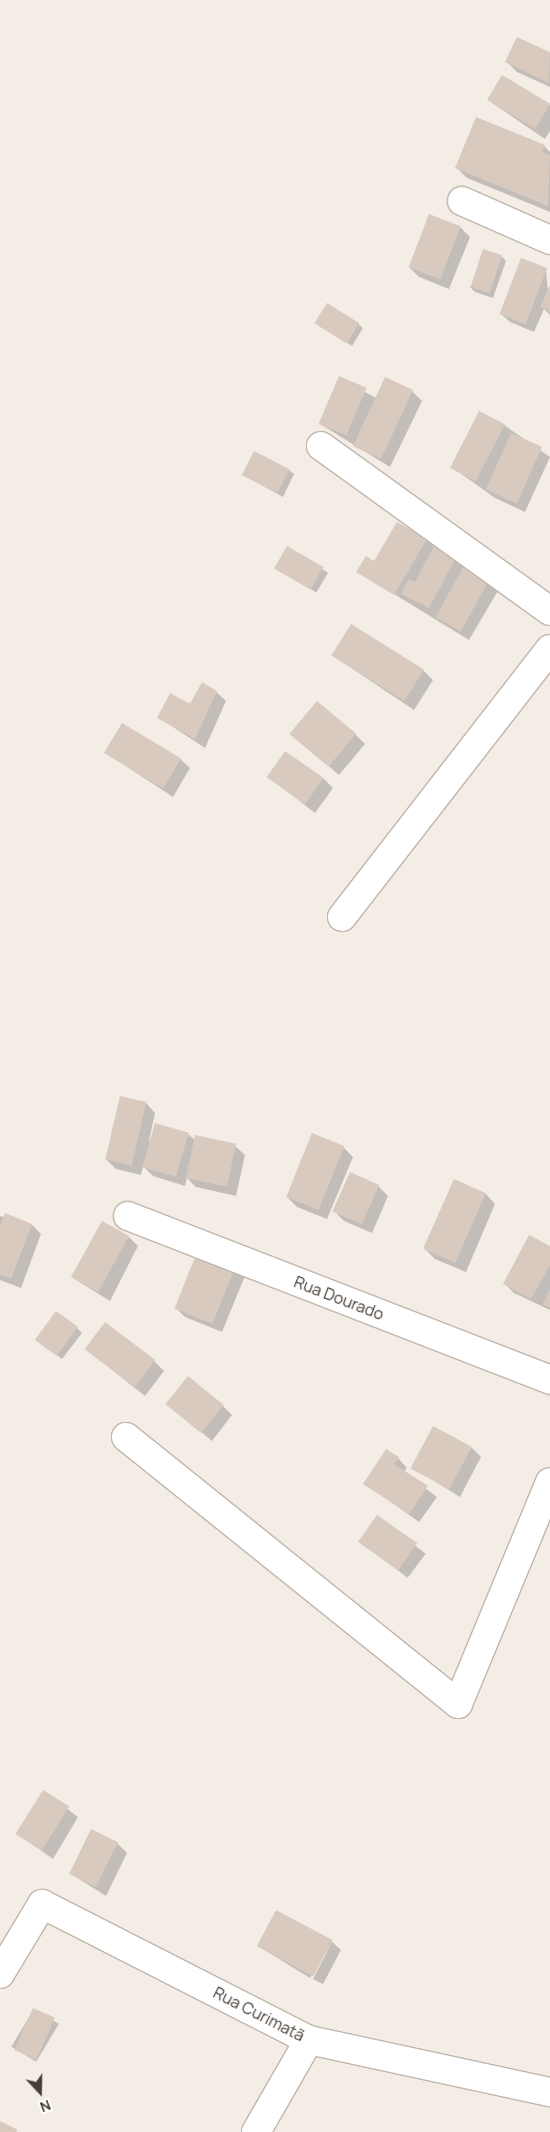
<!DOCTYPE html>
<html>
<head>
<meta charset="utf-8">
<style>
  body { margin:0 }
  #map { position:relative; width:550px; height:2132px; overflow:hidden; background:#f3ede6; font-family:Manrope,sans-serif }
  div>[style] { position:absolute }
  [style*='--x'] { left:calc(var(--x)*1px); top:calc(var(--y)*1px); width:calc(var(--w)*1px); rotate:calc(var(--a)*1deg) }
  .shadow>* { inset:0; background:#0003; transform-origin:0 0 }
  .building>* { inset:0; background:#d8cabf; transform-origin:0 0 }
  .roads { filter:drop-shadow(1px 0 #c1b6ac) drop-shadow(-1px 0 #c1b6ac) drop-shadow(0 1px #c1b6ac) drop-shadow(0 -1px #c1b6ac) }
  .minor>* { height:28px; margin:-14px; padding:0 14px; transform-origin:14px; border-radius:14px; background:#fff }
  span { translate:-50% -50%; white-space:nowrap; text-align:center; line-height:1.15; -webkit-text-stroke:4px #fff; paint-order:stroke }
  .street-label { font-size:16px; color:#463d35 }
  .north { position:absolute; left:15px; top:2067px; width:50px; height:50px; -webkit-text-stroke:4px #fff; paint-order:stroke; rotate:159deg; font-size:14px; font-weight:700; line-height:20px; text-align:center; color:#463d35 }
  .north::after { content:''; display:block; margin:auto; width:18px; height:22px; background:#463d35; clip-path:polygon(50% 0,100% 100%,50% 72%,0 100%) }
</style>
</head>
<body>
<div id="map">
  <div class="shadow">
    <div style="clip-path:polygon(518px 39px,550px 53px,550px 87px,517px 72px,507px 62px)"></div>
    <div style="clip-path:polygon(503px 76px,550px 105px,550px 131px,545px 139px,488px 100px)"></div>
    <div style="clip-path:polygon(544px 146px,550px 152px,550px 212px,467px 178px,457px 168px)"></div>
    <div style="clip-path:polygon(460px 227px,470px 237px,449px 289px,419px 277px,409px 267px)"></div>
    <div style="clip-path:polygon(501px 256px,506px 261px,493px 298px,475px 292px,470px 287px)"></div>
    <div style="clip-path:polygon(546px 269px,550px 315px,544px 309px,534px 332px,510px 322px,500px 313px)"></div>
    <div style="clip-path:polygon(316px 322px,358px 324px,363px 328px,352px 346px)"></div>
    <div style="clip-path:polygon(339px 378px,376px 398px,412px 391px,422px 401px,390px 467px,320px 424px)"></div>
    <div style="clip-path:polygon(504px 425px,550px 457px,525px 512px,495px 498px,453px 468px)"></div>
    <div style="clip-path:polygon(289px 470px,294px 474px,283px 497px,243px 475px)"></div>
    <div style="clip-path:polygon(426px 540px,499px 589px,469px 640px,358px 572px)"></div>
    <div style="left:287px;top:548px;width:48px;height:23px;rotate:31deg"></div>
    <div style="clip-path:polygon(332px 655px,423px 670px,433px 680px,414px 710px)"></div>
    <div style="clip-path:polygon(216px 692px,226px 701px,205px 748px,158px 717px)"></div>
    <div style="clip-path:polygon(291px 734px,355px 734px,365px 744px,339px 775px)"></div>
    <div style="clip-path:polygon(106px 753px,180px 759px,190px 768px,173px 797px)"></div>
    <div style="clip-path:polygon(269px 777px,323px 778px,333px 788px,315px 813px)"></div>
    <div style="clip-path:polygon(146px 1103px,155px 1113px,149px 1141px,188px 1134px,195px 1140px,235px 1146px,245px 1155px,236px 1196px,196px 1187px,187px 1178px,185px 1186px,153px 1176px,143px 1166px,141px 1175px,116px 1169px,106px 1159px)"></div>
    <div style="clip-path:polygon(343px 1147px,353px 1157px,327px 1219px,297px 1207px,287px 1197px)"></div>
    <div style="clip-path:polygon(455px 1181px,486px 1194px,495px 1204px,466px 1272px,435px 1259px,425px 1249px)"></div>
    <div style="clip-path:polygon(378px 1186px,388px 1196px,372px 1233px,344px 1221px,335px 1212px)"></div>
    <div style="clip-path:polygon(0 1216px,32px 1225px,41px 1234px,21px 1288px,0 1280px)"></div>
    <div style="clip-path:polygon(129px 1237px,138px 1246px,110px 1301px,73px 1278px)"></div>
    <div style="clip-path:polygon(550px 1248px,550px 1310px,514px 1293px,504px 1283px)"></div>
    <div style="clip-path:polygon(235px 1266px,245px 1276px,222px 1332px,185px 1317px,175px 1307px)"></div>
    <div style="clip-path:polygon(77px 1328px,82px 1333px,62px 1359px,37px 1340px)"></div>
    <div style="clip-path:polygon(86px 1349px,154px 1361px,164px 1371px,145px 1396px)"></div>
    <div style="clip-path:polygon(168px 1404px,223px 1406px,232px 1415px,212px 1441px)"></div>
    <div style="clip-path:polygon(472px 1448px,481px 1457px,460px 1497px,412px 1467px)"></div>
    <div style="clip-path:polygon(398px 1458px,407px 1468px,404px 1472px,437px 1497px,419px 1522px,365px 1483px)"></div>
    <div style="left:377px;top:1517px;width:61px;height:30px;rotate:37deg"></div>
    <div style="clip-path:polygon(43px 1791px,78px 1817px,53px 1859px,18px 1834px)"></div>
    <div style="clip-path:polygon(117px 1843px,127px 1853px,106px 1896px,71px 1874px)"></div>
    <div style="clip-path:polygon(331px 1941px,341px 1950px,323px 1984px,313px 1979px,332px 1942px,310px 1978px,258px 1946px)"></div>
    <div style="left:34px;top:2009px;width:29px;height:44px;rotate:31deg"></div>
  </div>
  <div class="building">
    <div style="clip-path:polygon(517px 37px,550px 52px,549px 83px,505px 62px)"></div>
    <div style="left:502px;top:75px;width:56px;height:29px;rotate:31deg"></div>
    <div style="clip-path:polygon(476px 117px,545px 145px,542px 152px,550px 155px,548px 206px,455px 168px)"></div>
    <div style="left:429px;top:214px;width:34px;height:57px;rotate:21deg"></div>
    <div style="left:483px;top:249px;width:20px;height:40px;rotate:18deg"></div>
    <div style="left:521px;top:258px;width:28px;height:60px;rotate:21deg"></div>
    <div style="clip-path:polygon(550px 285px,550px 311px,540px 307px)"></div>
    <div style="left:327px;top:303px;width:38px;height:24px;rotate:32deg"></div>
    <div style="left:339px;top:376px;width:30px;height:52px;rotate:23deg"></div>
    <div style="left:385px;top:377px;width:31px;height:76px;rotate:25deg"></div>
    <div style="left:479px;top:411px;width:29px;height:64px;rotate:27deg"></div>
    <div style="left:511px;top:433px;width:34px;height:62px;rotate:24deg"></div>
    <div style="left:254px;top:451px;width:40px;height:27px;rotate:27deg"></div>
    <div style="clip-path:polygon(397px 522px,427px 539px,394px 595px,356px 572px,366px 556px,374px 561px)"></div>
    <div style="clip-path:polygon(435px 544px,457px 556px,429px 608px,401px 594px,409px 579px,415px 582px)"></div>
    <div style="left:287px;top:546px;width:42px;height:26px;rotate:30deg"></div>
    <div style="left:465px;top:564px;width:29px;height:61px;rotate:29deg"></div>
    <div style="left:351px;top:624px;width:86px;height:37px;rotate:32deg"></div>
    <div style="clip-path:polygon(202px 682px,217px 691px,195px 739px,157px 718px,170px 693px,190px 704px)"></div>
    <div style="left:317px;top:701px;width:51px;height:43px;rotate:40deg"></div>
    <div style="left:122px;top:723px;width:69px;height:35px;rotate:31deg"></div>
    <div style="left:285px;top:751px;width:47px;height:32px;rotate:35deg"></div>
    <div style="left:120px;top:1096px;width:27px;height:65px;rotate:13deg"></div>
    <div style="left:155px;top:1123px;width:35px;height:46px;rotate:16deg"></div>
    <div style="left:312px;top:1133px;width:35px;height:69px;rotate:22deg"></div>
    <div style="left:195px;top:1135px;width:42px;height:44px;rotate:12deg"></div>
    <div style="left:350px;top:1172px;width:32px;height:43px;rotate:24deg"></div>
    <div style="left:454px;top:1179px;width:35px;height:76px;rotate:24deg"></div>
    <div style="clip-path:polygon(5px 1213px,32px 1224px,11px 1279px,0 1275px,0 1226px)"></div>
    <div style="left:102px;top:1221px;width:31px;height:64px;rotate:29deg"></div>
    <div style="clip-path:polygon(529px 1235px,550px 1246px,550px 1265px,531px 1299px,503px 1284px)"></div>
    <div style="left:198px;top:1250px;width:41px;height:63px;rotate:22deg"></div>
    <div style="clip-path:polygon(550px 1289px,550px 1308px,543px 1304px)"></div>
    <div style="left:56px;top:1311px;width:27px;height:36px;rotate:36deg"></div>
    <div style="left:105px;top:1322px;width:63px;height:34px;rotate:37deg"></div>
    <div style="left:188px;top:1376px;width:46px;height:36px;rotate:39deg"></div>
    <div style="left:433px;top:1426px;width:44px;height:48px;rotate:28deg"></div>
    <div style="clip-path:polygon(386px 1449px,399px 1457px,394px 1464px,428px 1486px,409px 1514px,363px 1484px)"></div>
    <div style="left:377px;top:1515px;width:49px;height:33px;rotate:35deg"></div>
    <div style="left:43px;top:1790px;width:31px;height:52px;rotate:32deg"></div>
    <div style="left:91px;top:1829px;width:30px;height:50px;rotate:26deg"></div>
    <div style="left:276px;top:1910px;width:64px;height:41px;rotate:28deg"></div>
    <div style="left:33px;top:2008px;width:24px;height:46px;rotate:24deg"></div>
    <div style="clip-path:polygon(0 2121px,18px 2130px,16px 2132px,0 2132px)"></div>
  </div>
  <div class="roads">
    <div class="minor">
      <div style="--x:462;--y:201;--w:96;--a:23.9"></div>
      <div style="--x:321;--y:446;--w:282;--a:35.8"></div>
      <div style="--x:342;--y:917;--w:339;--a:-52.2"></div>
      <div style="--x:128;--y:1216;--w:453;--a:21.2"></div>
      <div style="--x:126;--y:1437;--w:426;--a:38.8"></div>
      <div style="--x:458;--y:1704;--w:240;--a:-67.5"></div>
      <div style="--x:0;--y:1974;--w:82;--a:-59"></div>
      <div style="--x:42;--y:1904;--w:300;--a:27"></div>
      <div style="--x:309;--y:2040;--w:247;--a:12.2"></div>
      <div style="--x:256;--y:2132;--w:106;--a:-60.1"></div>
    </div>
  </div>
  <div class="street-label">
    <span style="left:339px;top:1298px;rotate:21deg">Rua Dourado</span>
    <span style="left:259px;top:2014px;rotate:27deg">Rua Curimatã</span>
  </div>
  <div class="north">N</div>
</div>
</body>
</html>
